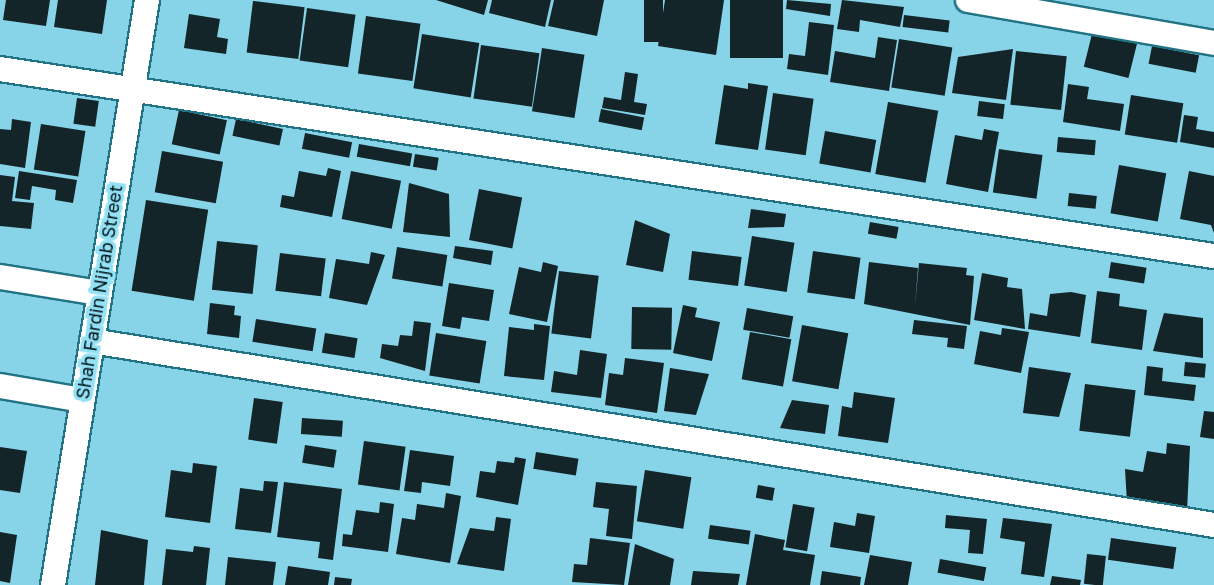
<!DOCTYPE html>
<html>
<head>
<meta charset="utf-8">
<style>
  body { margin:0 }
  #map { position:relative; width:1214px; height:585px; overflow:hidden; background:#87d4e8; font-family:"Golos Text",sans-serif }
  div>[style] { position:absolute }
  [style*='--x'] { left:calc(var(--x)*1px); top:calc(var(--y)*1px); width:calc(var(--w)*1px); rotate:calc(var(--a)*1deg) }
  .building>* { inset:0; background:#132529; transform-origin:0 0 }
  .roads { filter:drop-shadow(2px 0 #227485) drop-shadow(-2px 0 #227485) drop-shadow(0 2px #227485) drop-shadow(0 -2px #227485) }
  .street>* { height:24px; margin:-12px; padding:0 12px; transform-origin:12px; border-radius:12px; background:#fff }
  span { translate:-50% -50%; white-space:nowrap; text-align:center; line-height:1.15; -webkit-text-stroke:7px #94e1f5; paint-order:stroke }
  .street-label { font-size:18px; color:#001419 }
</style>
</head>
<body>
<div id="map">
  <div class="building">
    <div style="clip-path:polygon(6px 0,50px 0,46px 26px,3px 20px)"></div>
    <div style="clip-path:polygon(58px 0,107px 0,102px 34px,54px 27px)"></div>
    <div style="clip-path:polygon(436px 0,488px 0,484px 15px)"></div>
    <div style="clip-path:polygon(492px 0,551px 0,545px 27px,489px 13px)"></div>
    <div style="clip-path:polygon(554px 0,604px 0,597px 36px,548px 26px)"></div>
    <div style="left:644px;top:0;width:19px;height:42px"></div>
    <div style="clip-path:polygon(665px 0,724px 0,716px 55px,658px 46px)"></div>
    <div style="left:730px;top:0;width:53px;height:58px"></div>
    <div style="clip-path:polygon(787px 0,831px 4px,830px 16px,786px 9px)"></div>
    <div style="clip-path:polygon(842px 0,904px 7px,900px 27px,860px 20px,859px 32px,837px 29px)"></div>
    <div style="left:253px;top:1px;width:52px;height:52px;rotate:7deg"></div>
    <div style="left:307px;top:8px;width:49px;height:53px;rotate:8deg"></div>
    <div style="clip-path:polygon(189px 14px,220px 19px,217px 37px,228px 39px,226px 54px,184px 48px)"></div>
    <div style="left:904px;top:15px;width:46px;height:12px;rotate:7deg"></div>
    <div style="left:366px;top:16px;width:55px;height:58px;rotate:8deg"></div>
    <div style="clip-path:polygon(809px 22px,834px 25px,828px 75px,787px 69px,789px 54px,805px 56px)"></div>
    <div style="left:1094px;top:26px;width:46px;height:42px;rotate:14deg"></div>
    <div style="left:422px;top:34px;width:58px;height:55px;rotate:9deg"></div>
    <div style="clip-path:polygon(878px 37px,897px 40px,889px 91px,830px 82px,835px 51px,875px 58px)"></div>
    <div style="left:899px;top:39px;width:54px;height:49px;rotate:9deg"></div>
    <div style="left:481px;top:45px;width:59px;height:54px;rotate:8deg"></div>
    <div style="left:1152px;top:46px;width:48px;height:18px;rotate:11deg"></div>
    <div style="left:542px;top:48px;width:43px;height:64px;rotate:9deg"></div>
    <div style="clip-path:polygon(1013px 49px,1006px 100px,952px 93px,958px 57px)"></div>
    <div style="left:1016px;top:51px;width:51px;height:54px;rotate:6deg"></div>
    <div style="clip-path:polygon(625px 72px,638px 74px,634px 102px,647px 104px,645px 115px,602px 108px,604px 97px,621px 100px)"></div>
    <div style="clip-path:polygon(748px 83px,768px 86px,758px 150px,715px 144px,724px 85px,748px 89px)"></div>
    <div style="clip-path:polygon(1068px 84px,1089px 87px,1087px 99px,1124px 104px,1120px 131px,1063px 122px)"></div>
    <div style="left:773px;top:93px;width:41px;height:57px;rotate:8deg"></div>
    <div style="left:1131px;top:95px;width:53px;height:40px;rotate:9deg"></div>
    <div style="left:77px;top:98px;width:22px;height:26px;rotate:8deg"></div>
    <div style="left:979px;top:101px;width:26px;height:15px;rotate:7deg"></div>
    <div style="left:888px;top:102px;width:51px;height:73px;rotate:10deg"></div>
    <div style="left:601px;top:109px;width:44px;height:13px;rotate:11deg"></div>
    <div style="left:179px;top:110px;width:49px;height:35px;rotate:12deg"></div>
    <div style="clip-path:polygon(1184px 115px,1198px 117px,1196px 129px,1214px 132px,1214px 148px,1180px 142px)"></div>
    <div style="clip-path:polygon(12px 119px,31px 122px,25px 168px,0 164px,0 129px,11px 130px)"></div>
    <div style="left:236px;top:119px;width:48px;height:17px;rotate:12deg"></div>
    <div style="left:41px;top:124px;width:45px;height:46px;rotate:9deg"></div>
    <div style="clip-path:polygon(984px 129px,999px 132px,988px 192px,946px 184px,955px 135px,982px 140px)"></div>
    <div style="left:825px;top:131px;width:52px;height:33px;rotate:10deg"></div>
    <div style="left:305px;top:133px;width:48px;height:16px;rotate:11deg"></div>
    <div style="left:1058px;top:137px;width:38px;height:15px;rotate:5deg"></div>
    <div style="left:359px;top:144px;width:54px;height:13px;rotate:10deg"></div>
    <div style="left:999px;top:149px;width:44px;height:44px;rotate:8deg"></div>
    <div style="left:162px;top:151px;width:62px;height:42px;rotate:10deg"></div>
    <div style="left:415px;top:154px;width:24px;height:13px;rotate:9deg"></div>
    <div style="left:1119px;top:165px;width:48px;height:49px;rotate:10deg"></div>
    <div style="clip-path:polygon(328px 168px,341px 171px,332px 217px,280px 207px,282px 195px,294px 197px,299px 171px,326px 176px)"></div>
    <div style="clip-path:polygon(19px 171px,77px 180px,73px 203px,55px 200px,56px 190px,32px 186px,30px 200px,15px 198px)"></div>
    <div style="left:351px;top:171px;width:51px;height:49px;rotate:11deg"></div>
    <div style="clip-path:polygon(1189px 171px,1214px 176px,1214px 233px,1211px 225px,1180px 219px)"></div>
    <div style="clip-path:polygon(0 175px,15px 177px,12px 201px,34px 203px,31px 229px,0 226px)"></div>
    <div style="clip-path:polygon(409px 183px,449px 194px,450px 237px,403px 232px)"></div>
    <div style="left:479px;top:189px;width:44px;height:52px;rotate:11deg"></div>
    <div style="left:1069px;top:193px;width:28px;height:13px;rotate:6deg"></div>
    <div style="left:146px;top:200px;width:63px;height:92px;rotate:9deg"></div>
    <div style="clip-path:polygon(751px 209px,786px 214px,784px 227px,748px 228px)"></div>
    <div style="clip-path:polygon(635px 220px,670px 234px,663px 272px,626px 265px)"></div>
    <div style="left:870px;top:222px;width:29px;height:12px;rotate:10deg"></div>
    <div style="left:752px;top:236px;width:43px;height:50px;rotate:9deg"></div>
    <div style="left:217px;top:241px;width:41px;height:49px;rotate:6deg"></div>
    <div style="clip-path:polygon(455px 246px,493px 251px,491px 265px,453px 258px)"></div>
    <div style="left:397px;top:247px;width:51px;height:32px;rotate:9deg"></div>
    <div style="left:692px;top:251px;width:50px;height:29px;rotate:7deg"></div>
    <div style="left:813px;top:251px;width:48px;height:42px;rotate:8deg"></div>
    <div style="clip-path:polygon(371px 252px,385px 255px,367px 305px,329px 298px,336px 259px,369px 264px)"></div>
    <div style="left:280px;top:253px;width:46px;height:38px;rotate:7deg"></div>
    <div style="clip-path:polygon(543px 262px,558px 266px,547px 322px,509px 314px,519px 267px,541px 272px)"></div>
    <div style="clip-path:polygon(869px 262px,918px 268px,915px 306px,919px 263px,967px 268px,966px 275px,974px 276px,970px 325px,864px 304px)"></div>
    <div style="left:1111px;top:262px;width:36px;height:16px;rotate:9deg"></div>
    <div style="left:559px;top:271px;width:40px;height:63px;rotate:7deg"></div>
    <div style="clip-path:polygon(982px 273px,1008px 278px,1007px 287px,1022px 289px,1025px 329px,974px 320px)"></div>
    <div style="clip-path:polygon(449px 283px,494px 290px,489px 321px,462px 317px,460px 329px,442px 326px)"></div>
    <div style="clip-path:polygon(1097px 291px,1120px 294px,1119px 306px,1147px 310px,1142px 350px,1091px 343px)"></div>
    <div style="clip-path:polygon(1071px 292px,1086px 295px,1080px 337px,1028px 329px,1030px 313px,1047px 316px,1050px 294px)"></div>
    <div style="clip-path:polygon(210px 303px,235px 306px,234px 315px,241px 316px,239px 338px,207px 334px)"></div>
    <div style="clip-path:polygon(683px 305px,697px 308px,695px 317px,720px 322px,712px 361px,673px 353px)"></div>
    <div style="left:632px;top:307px;width:40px;height:42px;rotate:1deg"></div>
    <div style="left:747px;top:308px;width:47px;height:22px;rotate:10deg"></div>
    <div style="clip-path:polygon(1164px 313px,1203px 318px,1203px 358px,1153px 351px)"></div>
    <div style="left:256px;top:319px;width:61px;height:23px;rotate:9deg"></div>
    <div style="clip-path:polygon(914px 320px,967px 326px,964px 349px,947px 347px,948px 338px,912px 334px)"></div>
    <div style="clip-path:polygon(414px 321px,431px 323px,425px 371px,380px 358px,382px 344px,398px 346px,400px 335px,412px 336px)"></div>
    <div style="clip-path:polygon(534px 324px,550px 326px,544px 380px,504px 376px,509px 327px,534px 330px)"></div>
    <div style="left:802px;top:325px;width:47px;height:57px;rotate:10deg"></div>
    <div style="clip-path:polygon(1002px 328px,1029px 332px,1021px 373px,974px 364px,980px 331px,1001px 335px)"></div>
    <div style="left:750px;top:332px;width:42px;height:48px;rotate:10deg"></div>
    <div style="left:325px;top:333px;width:33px;height:20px;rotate:9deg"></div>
    <div style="left:436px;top:333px;width:51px;height:43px;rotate:9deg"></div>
    <div style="clip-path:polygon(580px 350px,607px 354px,601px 398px,551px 392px,554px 371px,577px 375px)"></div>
    <div style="clip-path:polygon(625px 358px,664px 363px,657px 413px,605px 405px,609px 373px,623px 375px)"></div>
    <div style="left:1185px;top:362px;width:21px;height:14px;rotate:5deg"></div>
    <div style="clip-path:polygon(1147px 366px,1163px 368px,1162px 381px,1196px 385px,1194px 401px,1144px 395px)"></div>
    <div style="clip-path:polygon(1029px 367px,1071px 373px,1059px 417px,1023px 413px)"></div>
    <div style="clip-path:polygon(670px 368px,709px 374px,696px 415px,664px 411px)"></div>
    <div style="left:1085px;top:384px;width:51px;height:47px;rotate:7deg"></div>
    <div style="clip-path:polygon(854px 392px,895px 398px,888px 443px,838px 436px,842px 406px,852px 408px)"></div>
    <div style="left:254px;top:398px;width:29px;height:42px;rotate:8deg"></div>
    <div style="clip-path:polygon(792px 400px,829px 405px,825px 434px,780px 428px)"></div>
    <div style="clip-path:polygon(1204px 411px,1214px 412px,1214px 439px,1200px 437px)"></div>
    <div style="left:302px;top:418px;width:41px;height:16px;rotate:4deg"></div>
    <div style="left:364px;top:441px;width:42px;height:44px;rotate:8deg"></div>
    <div style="clip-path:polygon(1167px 443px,1190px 446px,1187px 512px,1127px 503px,1125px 469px,1143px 472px,1147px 451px,1166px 454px)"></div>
    <div style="left:305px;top:445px;width:32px;height:18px;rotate:9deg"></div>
    <div style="clip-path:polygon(0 447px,27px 451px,20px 493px,0 490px)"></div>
    <div style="clip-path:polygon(410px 450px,454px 456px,450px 486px,422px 482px,421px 493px,404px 491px)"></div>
    <div style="left:536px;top:452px;width:43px;height:17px;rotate:9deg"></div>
    <div style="clip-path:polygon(515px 457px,526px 459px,518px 505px,476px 497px,480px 471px,495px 473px,497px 461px,514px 463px)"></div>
    <div style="clip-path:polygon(193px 463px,217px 466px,210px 523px,165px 517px,171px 470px,192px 473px)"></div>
    <div style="left:645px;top:470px;width:47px;height:52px;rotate:9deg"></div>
    <div style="clip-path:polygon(264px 481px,278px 482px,271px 533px,235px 529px,240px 488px,263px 491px)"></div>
    <div style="clip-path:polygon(284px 482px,342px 489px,333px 560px,318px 558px,320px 542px,277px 537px)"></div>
    <div style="clip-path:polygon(596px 482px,637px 486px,632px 539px,606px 536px,609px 509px,593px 507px)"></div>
    <div style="left:758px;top:485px;width:17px;height:13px;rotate:10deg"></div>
    <div style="clip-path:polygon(446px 493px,461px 496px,450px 563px,396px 554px,402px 518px,415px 520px,417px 504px,444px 508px)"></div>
    <div style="clip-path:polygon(380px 502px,394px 504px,388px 552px,342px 546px,343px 534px,352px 535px,356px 510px,379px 513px)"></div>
    <div style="left:793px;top:504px;width:22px;height:44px;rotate:10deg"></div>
    <div style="clip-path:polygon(857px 513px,875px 516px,869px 553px,830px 547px,834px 522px,855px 526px)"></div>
    <div style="clip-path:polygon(946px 515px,987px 519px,983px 554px,968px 553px,970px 530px,945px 528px)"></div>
    <div style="clip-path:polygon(496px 517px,511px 519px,504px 571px,457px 564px,470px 528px,494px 531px)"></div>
    <div style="clip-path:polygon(1003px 518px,1052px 524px,1044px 577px,1021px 574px,1025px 542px,1000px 538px)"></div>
    <div style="left:710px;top:525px;width:41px;height:14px;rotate:8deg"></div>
    <div style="clip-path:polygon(101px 530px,148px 540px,144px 585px,95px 585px)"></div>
    <div style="clip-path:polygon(0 532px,17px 535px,10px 583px,0 581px)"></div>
    <div style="clip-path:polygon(755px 534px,785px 540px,783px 550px,815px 555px,810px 585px,746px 585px)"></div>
    <div style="clip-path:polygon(590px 538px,630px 543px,624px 585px,572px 582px,574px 564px,587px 565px)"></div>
    <div style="left:1111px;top:538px;width:66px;height:22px;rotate:8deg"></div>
    <div style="clip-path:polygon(635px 544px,674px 559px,670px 585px,628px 585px)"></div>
    <div style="clip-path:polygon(194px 546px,210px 548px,206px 585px,162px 585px,166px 549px,193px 552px)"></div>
    <div style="left:1087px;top:554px;width:19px;height:30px;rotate:6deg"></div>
    <div style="clip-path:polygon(870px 555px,912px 562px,908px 585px,864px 585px)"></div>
    <div style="clip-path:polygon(228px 557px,276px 562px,273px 585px,225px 585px)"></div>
    <div style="left:940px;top:559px;width:47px;height:14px;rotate:10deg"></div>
    <div style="clip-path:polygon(288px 566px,330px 572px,328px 585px,285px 585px)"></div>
    <div style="clip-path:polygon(693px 571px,740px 574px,738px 585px,691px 585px)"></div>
    <div style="clip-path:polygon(822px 571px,861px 577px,860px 585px,820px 585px)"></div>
    <div style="clip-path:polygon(1052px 576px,1081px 580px,1080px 585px,1050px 585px)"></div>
    <div style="clip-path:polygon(335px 577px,352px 579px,351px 585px,334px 585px)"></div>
  </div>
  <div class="roads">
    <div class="street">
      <div style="--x:968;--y:0;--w:250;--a:9.9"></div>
      <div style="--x:0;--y:69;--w:1228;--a:8.76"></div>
      <div style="--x:0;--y:277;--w:100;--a:9.2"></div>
      <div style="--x:92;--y:341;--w:1137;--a:9.31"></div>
      <div style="--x:0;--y:386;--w:83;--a:9.7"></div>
      <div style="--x:53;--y:585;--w:593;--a:-80.87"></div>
    </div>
  </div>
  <div class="street-label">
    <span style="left:99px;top:292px;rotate:-81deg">Shah Fardin Nijrab Street</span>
  </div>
</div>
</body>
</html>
